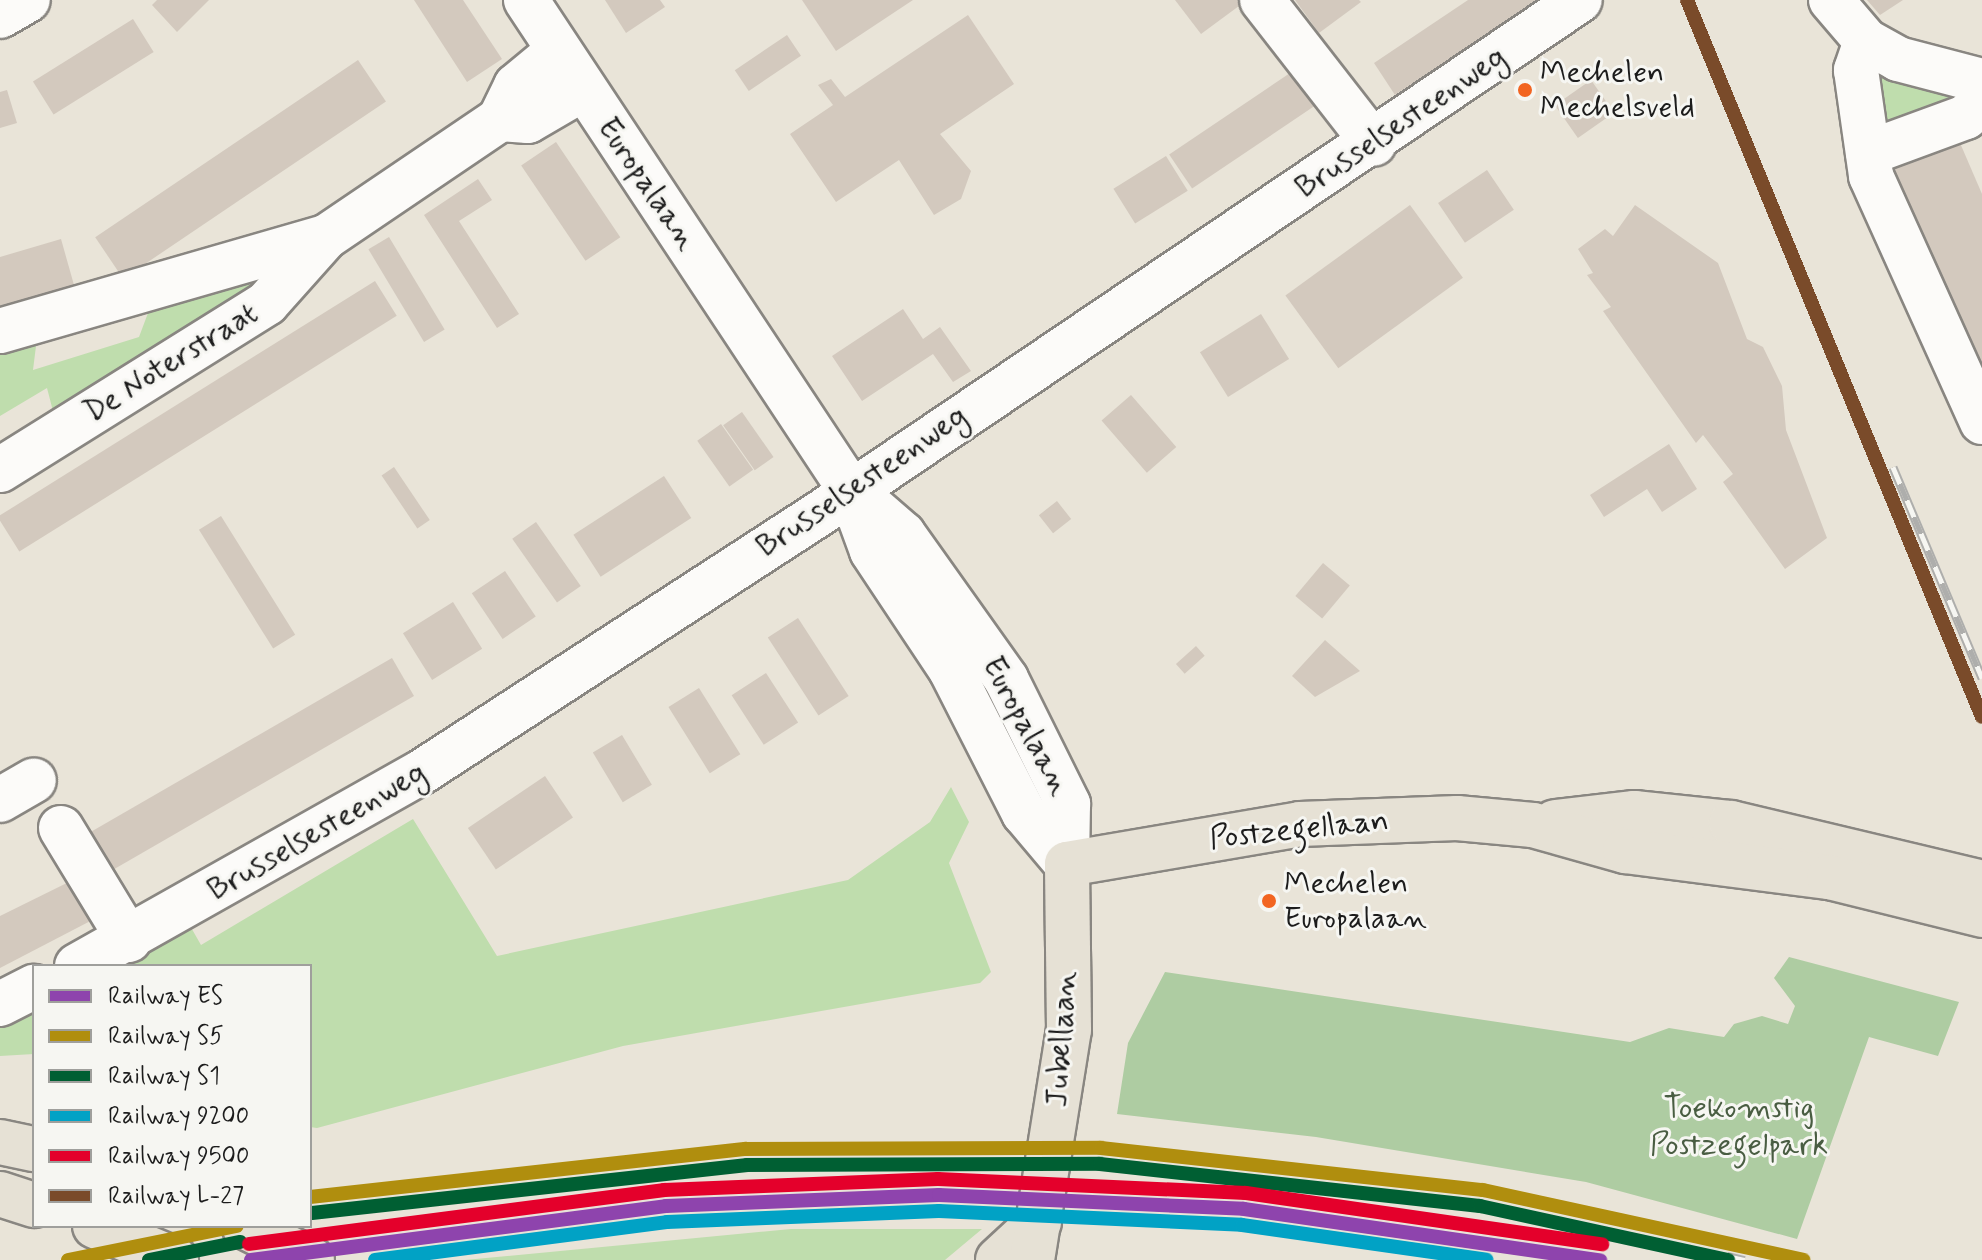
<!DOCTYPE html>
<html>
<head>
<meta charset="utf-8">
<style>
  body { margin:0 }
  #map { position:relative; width:1982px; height:1260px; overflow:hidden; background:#e9e4d8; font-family:Mynerve,sans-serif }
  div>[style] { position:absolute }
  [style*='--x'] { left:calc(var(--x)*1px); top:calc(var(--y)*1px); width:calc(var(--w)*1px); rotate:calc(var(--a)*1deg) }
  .green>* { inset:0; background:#bfddad }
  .forest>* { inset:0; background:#aecca2 }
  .building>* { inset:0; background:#d3c9be; transform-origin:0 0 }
  .roads { filter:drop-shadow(2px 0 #898681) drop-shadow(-2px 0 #898681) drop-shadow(0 2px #898681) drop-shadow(0 -2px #898681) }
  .minor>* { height:44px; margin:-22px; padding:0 22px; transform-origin:22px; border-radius:22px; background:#fcfbf9 }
  .major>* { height:44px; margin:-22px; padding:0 22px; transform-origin:22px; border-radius:22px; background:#e6e1d5 }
  .highway>* { height:44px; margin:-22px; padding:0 22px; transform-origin:22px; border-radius:22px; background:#e6e1d5 }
  .rail>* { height:9px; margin-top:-4.5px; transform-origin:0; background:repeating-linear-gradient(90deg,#f6f6f2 0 18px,#aeaeac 0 36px); box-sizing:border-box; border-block:2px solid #aeaeac }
  .rail-1>* { height:14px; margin:-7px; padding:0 7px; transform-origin:7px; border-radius:7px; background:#8e44ad }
  .rail-2>* { height:14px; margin:-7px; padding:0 7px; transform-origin:7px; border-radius:7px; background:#b08e0e }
  .rail-3>* { height:14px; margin:-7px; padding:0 7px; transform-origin:7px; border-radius:7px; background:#005f33 }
  .rail-4>* { height:14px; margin:-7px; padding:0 7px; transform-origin:7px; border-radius:7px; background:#01a2c5 }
  .rail-5>* { height:14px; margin:-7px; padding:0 7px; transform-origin:7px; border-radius:7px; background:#e4002b }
  .rail-6>* { height:14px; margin:-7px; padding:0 7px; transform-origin:7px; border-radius:7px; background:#7a4b2a }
  .dots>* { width:22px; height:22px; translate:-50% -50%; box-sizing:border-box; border:4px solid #f6f6f2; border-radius:50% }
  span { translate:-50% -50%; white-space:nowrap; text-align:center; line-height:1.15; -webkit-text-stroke:6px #f6f6f2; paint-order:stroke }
  .bus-label { font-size:30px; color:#1c1c1c }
  .left { translate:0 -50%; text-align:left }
  .street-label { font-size:32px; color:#1c1c1c }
  .park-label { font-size:32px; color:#495d42 }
  .legend { position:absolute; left:32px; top:964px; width:280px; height:264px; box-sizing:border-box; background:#f6f6f2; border:2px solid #9f9f9c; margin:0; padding:10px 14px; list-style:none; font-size:24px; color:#1c1c1c }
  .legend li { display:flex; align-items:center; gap:16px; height:40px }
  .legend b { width:40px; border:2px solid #9f9f9c }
</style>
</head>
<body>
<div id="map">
  <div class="green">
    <div style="clip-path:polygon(1878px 72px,1969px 98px,1879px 129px)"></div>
    <div style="clip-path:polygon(263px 273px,259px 285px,54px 415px,47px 388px,0 416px,0 350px,37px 338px,33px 370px,139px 337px,151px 305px)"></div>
    <div style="clip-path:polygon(951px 787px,969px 822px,949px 863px,991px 972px,980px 983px,623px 1046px,317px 1128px,310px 1127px,310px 966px,99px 966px,185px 917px,201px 945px,413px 819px,497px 956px,848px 880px,930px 822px)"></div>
    <div style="clip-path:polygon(34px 1002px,34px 1054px,0 1056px,0 1019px)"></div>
    <div style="clip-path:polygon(791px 1229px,982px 1229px,945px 1260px,465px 1260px)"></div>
  </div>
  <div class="forest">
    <div style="clip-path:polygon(1789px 957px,1959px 1002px,1938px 1056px,1869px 1037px,1797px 1239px,1586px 1182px,1316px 1137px,1117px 1114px,1128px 1043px,1165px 972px,1630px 1042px,1669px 1028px,1724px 1037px,1734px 1024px,1762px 1016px,1788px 1024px,1795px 1006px,1774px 978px)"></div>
  </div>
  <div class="building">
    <div style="clip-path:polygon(157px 0,209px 0,177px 32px,152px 5px)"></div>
    <div style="clip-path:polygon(414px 0,463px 0,502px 59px,467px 82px)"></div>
    <div style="clip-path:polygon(605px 0,660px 0,665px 7px,626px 33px)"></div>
    <div style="clip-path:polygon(802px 0,913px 0,836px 51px)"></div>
    <div style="clip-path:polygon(1175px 0,1241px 0,1243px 3px,1201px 34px)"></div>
    <div style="clip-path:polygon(1295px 0,1359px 0,1361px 2px,1319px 33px)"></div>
    <div style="clip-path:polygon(1468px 0,1538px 0,1395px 95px,1374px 63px)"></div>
    <div style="clip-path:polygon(1867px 0,1903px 0,1880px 15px)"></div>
    <div style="clip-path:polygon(968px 15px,1014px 84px,940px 134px,971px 171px,961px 199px,934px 215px,899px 160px,836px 202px,790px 134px,833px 105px,818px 85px,831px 79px,845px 97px)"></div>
    <div style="left:133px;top:19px;width:39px;height:118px;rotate:58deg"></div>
    <div style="left:787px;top:35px;width:25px;height:63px;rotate:56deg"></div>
    <div style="left:358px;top:60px;width:50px;height:317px;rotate:56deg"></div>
    <div style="left:1296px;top:69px;width:41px;height:153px;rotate:56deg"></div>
    <div style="left:1591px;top:80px;width:40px;height:44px;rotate:55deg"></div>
    <div style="clip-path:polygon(7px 90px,17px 123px,0 128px,0 92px)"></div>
    <div style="clip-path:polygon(1954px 129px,1982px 194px,1982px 388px,1877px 162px)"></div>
    <div style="left:556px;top:142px;width:115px;height:42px;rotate:56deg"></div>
    <div style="left:1166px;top:156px;width:41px;height:62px;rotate:58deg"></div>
    <div style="left:1487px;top:170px;width:48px;height:59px;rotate:56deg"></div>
    <div style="clip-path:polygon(478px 179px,492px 200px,459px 221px,519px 314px,497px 328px,424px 215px)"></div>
    <div style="left:1410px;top:205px;width:90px;height:154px;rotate:54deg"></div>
    <div style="clip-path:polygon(1635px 205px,1718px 263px,1747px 339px,1763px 347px,1782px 386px,1786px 430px,1827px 538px,1785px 569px,1723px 482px,1733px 474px,1703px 435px,1696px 443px,1603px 311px,1611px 307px,1587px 275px,1593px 273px,1578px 249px,1605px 229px,1613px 236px)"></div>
    <div style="left:389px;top:237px;width:108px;height:24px;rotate:59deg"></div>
    <div style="clip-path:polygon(61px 239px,74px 285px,0 307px,0 257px)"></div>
    <div style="left:375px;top:281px;width:41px;height:445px;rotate:58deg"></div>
    <div style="clip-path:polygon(903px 309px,923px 339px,940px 327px,971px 371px,953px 382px,933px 354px,862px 401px,832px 356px)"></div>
    <div style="left:1261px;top:314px;width:53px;height:72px;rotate:58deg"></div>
    <div style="left:1131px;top:395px;width:69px;height:39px;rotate:49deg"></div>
    <div style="left:742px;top:412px;width:55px;height:23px;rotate:55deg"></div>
    <div style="left:721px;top:424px;width:56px;height:29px;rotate:55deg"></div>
    <div style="clip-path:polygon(1669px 444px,1697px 489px,1662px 512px,1647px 489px,1604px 517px,1590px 495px)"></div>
    <div style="left:394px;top:467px;width:64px;height:15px;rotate:56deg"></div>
    <div style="left:664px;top:476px;width:50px;height:108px;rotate:57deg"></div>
    <div style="left:1057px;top:501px;width:23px;height:23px;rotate:52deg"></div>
    <div style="left:221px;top:516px;width:140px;height:26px;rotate:58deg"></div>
    <div style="left:536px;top:522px;width:78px;height:29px;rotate:55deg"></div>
    <div style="left:1323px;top:563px;width:35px;height:43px;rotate:40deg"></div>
    <div style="left:505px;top:571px;width:55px;height:40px;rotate:56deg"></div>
    <div style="left:453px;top:602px;width:55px;height:59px;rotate:58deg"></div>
    <div style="left:798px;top:618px;width:93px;height:36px;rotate:57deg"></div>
    <div style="clip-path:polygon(1325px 640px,1360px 671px,1315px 697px,1292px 676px)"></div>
    <div style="left:1196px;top:646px;width:13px;height:27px;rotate:48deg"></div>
    <div style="left:392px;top:658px;width:44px;height:364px;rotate:60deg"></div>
    <div style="left:766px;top:673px;width:59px;height:41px;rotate:57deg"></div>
    <div style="left:699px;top:688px;width:78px;height:36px;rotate:58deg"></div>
    <div style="left:622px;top:735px;width:58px;height:34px;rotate:59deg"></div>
    <div style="left:545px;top:776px;width:50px;height:93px;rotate:56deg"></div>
    <div style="clip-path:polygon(81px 876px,100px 916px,0 968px,0 916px)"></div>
  </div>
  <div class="roads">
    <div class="minor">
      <div style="--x:526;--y:0;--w:585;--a:56.5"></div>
      <div style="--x:849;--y:488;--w:67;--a:69.9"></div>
      <div style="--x:872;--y:551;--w:143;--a:56.4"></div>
      <div style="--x:951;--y:670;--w:161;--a:63"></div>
      <div style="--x:1024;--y:813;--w:67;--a:49.9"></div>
      <div style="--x:1262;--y:0;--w:182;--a:52.1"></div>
      <div style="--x:1831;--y:0;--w:54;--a:49.5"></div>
      <div style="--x:1866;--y:41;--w:37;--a:29"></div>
      <div style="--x:1898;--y:59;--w:87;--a:14.7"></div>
      <div style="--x:0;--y:16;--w:32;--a:-30"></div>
      <div style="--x:1866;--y:41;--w:31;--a:109"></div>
      <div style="--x:1856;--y:70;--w:107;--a:81.9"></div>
      <div style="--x:1871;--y:176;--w:270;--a:65.7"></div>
      <div style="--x:500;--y:119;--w:28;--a:4"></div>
      <div style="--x:528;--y:121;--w:64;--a:-30.2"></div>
      <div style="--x:1868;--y:153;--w:104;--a:-20.2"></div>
      <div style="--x:1966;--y:117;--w:23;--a:-45"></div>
      <div style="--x:0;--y:331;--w:339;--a:-16.1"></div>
      <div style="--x:0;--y:470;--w:315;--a:-32"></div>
      <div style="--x:267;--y:303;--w:89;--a:-48.2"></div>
      <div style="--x:326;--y:237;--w:210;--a:-34.1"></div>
      <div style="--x:500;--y:119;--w:37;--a:-64"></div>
      <div style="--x:516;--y:86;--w:55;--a:-39.8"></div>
      <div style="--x:851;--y:489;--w:69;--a:40.9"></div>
      <div style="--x:903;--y:534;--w:178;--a:54.6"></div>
      <div style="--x:1006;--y:679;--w:140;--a:63.6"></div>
      <div style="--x:1068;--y:804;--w:60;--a:91"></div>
      <div style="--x:0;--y:800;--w:39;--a:-30"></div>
      <div style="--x:61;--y:828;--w:131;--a:58.7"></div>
      <div style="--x:77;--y:966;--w:394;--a:-29.4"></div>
      <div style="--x:420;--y:773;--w:476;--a:-33"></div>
      <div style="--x:819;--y:514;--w:918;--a:-34.04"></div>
      <div style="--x:0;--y:1004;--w:38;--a:-27"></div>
    </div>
    <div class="major">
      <div style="--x:1555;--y:822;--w:80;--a:-6.5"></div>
      <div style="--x:1634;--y:813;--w:98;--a:5.9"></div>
      <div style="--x:1731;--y:823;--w:258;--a:13.4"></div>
      <div style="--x:998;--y:1260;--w:56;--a:-42.8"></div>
      <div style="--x:1032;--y:1260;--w:233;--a:-80.9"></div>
      <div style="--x:1069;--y:1030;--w:166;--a:-90.7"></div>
      <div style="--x:1067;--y:864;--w:236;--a:-9.7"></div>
      <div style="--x:1300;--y:824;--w:157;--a:-2.2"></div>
      <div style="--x:1457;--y:818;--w:76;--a:5.3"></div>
      <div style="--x:1533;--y:825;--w:96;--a:15.8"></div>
      <div style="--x:1625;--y:851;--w:206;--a:7.3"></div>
      <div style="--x:1829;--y:877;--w:158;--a:13.9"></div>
    </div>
    <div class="highway">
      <div style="--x:0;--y:1142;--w:35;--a:12"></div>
      <div style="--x:0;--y:1194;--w:36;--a:18"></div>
      <div style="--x:95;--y:1226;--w:88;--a:22.8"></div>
      <div style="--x:244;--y:1226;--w:76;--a:26.6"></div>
    </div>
  </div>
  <div class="rail">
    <div style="--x:1893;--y:467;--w:229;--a:67.1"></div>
    <div style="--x:1727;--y:1256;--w:18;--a:13"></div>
  </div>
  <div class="rail-1">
    <div style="--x:251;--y:1260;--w:418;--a:-7.4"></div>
    <div style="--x:666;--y:1206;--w:273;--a:-2.3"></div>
    <div style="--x:939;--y:1195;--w:305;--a:2.6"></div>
    <div style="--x:1244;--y:1209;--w:360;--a:8.2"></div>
  </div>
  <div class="rail-2">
    <div style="--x:310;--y:1197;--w:439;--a:-6.3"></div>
    <div style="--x:746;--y:1149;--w:355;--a:-0.2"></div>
    <div style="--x:1101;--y:1148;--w:384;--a:6.3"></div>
    <div style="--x:1483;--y:1190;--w:328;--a:12.3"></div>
    <div style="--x:68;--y:1260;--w:172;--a:-11.4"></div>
  </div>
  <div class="rail-3">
    <div style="--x:312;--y:1213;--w:438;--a:-6.3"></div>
    <div style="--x:747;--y:1165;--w:353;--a:-0.2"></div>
    <div style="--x:1100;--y:1164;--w:382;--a:6.3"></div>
    <div style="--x:1480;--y:1206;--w:254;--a:12.3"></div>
    <div style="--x:149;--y:1260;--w:93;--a:-11.2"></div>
  </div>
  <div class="rail-4">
    <div style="--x:375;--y:1260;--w:294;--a:-7.4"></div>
    <div style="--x:667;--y:1222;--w:272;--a:-2.3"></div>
    <div style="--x:939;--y:1211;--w:303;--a:2.6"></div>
    <div style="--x:1242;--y:1225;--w:247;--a:8.1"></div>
  </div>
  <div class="rail-5">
    <div style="--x:249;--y:1244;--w:418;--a:-7.4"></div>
    <div style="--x:664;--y:1190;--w:274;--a:-2.3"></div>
    <div style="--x:938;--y:1179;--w:308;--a:2.6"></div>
    <div style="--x:1246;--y:1193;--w:360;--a:8.2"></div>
  </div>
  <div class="rail-6">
    <div style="--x:1687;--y:0;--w:775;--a:67.64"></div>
  </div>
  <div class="dots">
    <div style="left:1525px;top:90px;background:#f26522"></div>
    <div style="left:1269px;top:901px;background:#f26522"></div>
  </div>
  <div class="bus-label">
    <span class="left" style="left:1540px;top:90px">Mechelen<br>Mechelsveld</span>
    <span class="left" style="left:1284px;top:901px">Mechelen<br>Europalaan</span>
  </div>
  <div class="street-label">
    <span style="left:1401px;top:123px;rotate:-34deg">Brusselsesteenweg</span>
    <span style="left:647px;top:184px;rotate:56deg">Europalaan</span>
    <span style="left:171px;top:363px;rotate:-32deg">De Noterstraat</span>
    <span style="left:862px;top:482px;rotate:-34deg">Brusselsesteenweg</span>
    <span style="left:1026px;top:726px;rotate:62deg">Europalaan</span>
    <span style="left:1299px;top:830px;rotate:-6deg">Postzegellaan</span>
    <span style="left:317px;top:832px;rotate:-30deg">Brusselsesteenweg</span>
    <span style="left:1062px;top:1039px;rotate:-86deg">Jubellaan</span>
  </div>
  <div class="park-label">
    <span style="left:1739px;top:1127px">Toekomstig<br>Postzegelpark</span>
  </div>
  <ul class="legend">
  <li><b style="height:10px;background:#8e44ad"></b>Railway ES</li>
  <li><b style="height:10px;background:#b08e0e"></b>Railway S5</li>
  <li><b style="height:10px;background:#005f33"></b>Railway S1</li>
  <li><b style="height:10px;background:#01a2c5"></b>Railway 9200</li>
  <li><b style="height:10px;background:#e4002b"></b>Railway 9500</li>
  <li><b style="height:10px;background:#7a4b2a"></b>Railway L-27</li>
  </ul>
</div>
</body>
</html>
